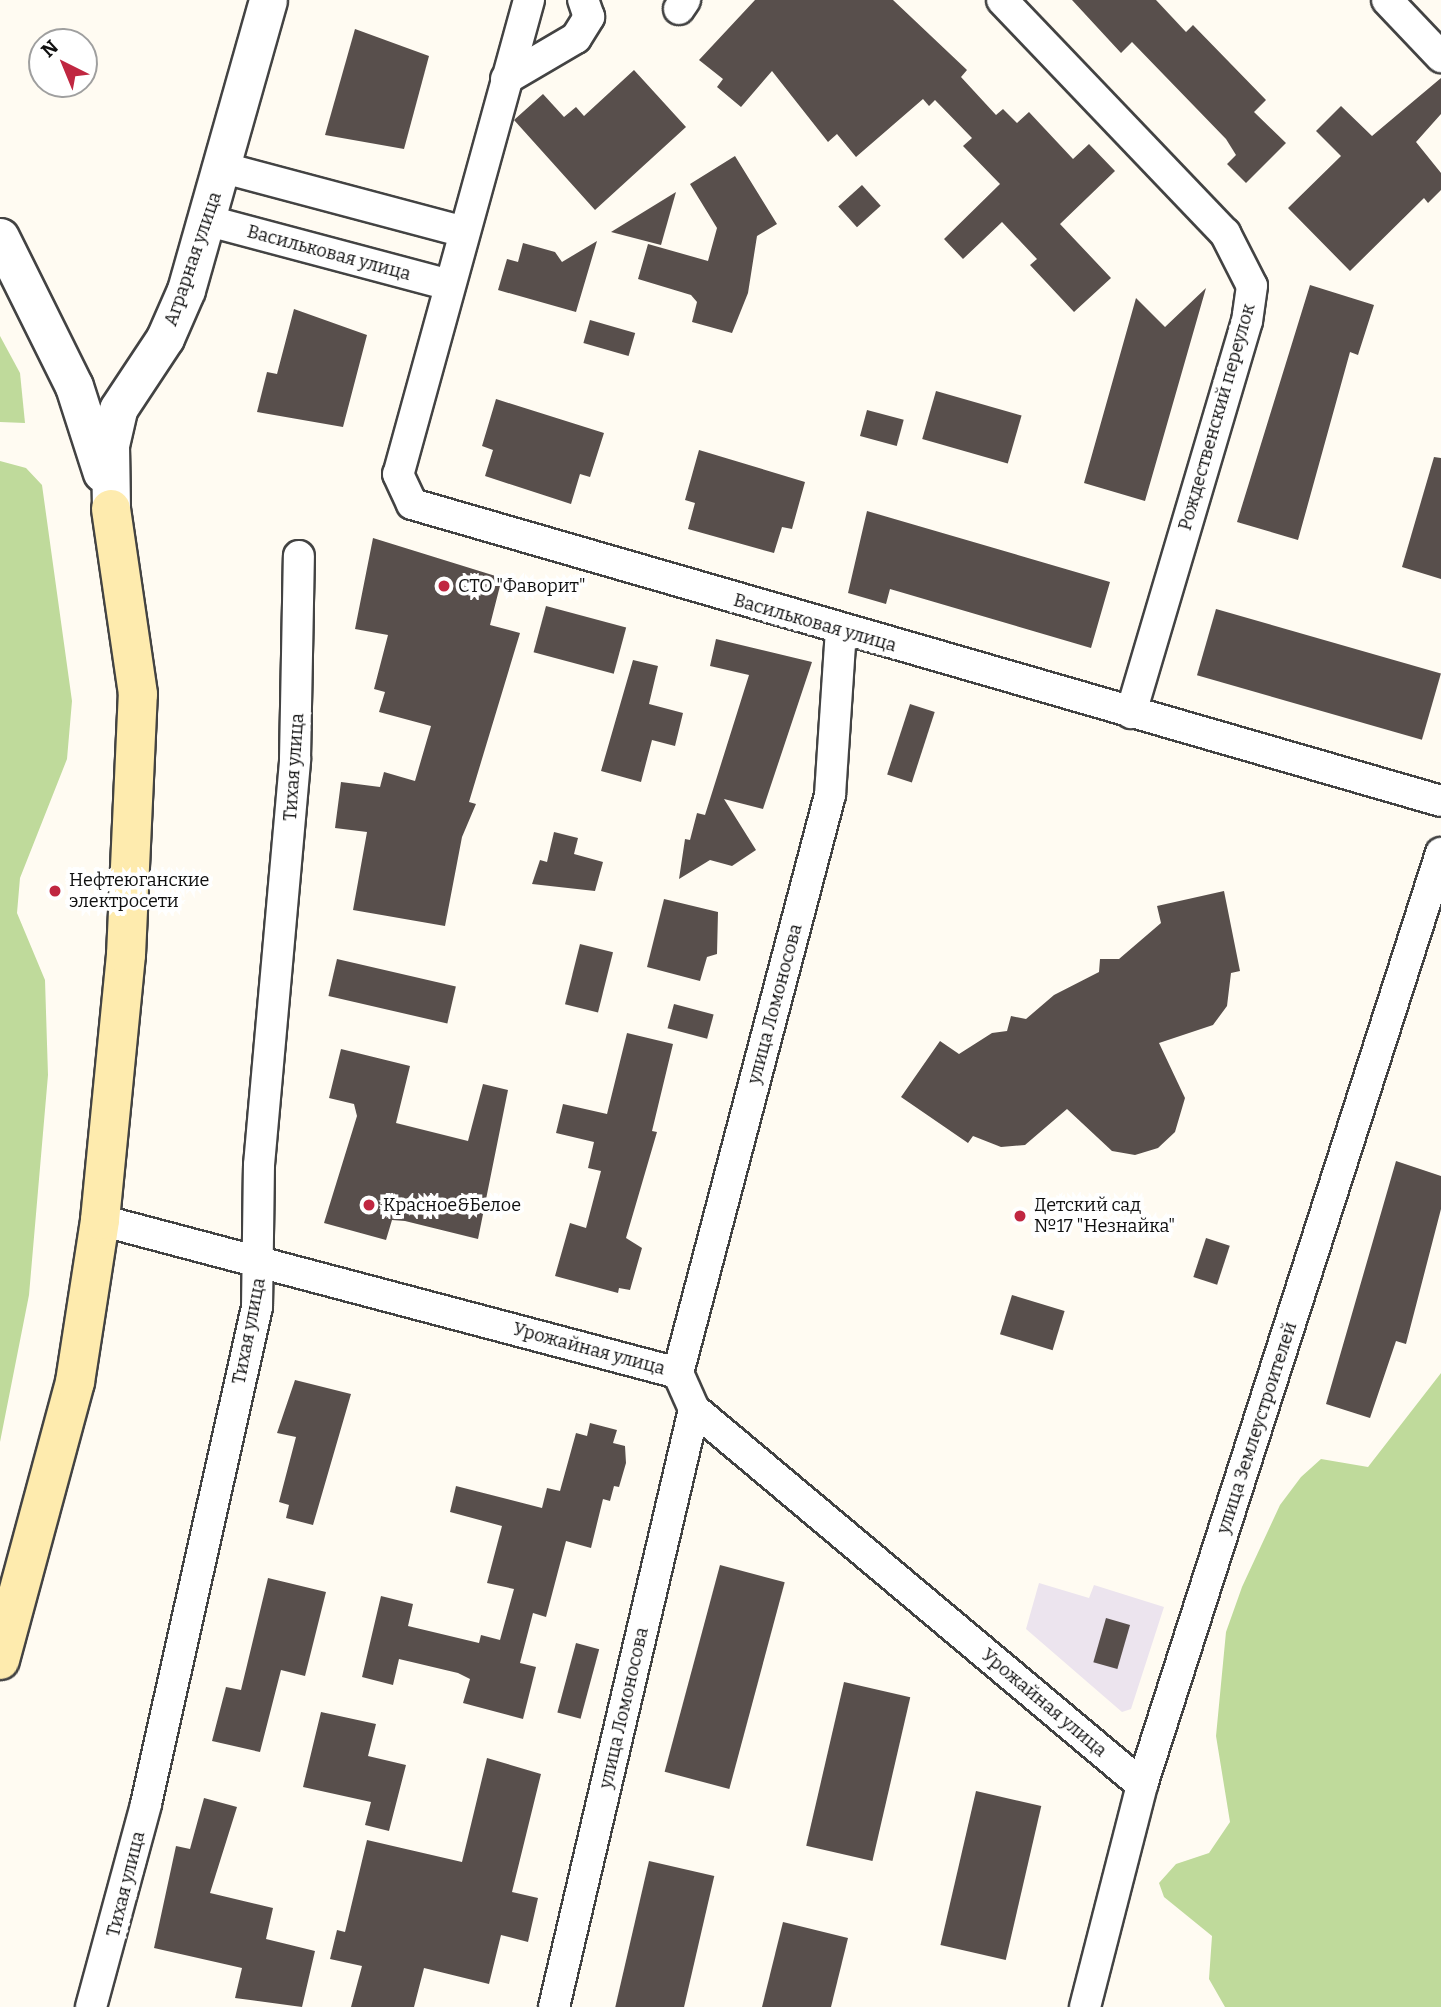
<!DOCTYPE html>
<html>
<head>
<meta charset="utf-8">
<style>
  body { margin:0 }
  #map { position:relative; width:1441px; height:2007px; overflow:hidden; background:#fffbf2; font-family:Bitter,serif }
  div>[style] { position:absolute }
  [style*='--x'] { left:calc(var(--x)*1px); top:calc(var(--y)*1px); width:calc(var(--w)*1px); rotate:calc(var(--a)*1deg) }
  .industrial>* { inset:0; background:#ece4ee }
  .forest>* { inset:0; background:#bfda9b }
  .building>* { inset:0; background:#584f4c; transform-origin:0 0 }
  .roads { filter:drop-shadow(2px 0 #434343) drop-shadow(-2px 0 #434343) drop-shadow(0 2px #434343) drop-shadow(0 -2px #434343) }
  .minor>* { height:30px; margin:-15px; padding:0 15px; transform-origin:15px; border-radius:15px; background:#fff }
  .tertiary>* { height:37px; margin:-18.5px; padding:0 18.5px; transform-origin:18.5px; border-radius:18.5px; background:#fff }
  .secondary>* { height:38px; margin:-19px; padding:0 19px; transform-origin:19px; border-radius:19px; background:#feebae }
  .dots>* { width:19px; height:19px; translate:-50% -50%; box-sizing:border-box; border:4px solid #fff; border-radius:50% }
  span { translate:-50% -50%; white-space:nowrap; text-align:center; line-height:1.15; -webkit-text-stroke:7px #fff; paint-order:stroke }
  .street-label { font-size:18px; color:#101010 }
  .poi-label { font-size:18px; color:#101010 }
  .left { translate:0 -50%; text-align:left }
  .north { position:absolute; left:28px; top:28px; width:70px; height:70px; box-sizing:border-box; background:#fff; border:2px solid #9f9f9f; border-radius:50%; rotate:317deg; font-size:19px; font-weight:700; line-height:28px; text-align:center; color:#101010 }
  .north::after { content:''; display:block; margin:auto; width:24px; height:32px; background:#c02741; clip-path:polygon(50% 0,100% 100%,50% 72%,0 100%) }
</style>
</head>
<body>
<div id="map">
  <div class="industrial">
    <div style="clip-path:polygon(1039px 1583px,1089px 1598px,1094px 1585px,1164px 1607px,1131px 1709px,1122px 1712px,1026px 1629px)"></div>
  </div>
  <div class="forest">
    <div style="clip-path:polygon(0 336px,20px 373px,25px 423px,0 422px)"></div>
    <div style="clip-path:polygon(0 461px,26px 468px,42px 485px,72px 701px,67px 759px,20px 878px,17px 913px,45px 980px,48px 1075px,29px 1295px,0 1442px)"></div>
    <div style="clip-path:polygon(1441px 1373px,1441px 2007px,1225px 2007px,1209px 1979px,1212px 1936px,1164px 1897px,1159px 1883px,1176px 1864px,1209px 1853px,1230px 1822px,1216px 1736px,1226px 1632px,1242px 1587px,1280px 1505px,1301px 1477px,1321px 1459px,1368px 1467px)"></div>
  </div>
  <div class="building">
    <div style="clip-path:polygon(755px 0,893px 0,967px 70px,961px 77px,996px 115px,1003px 109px,1017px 123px,1029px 112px,1073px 159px,1089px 144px,1115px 171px,1060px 224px,1111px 278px,1074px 312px,1030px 265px,1037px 259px,1002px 222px,963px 259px,944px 239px,1000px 184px,963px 146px,972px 138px,935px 100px,929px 106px,923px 99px,856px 157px,837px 134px,828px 142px,772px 71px,741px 107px,717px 87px,723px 79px,699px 60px)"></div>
    <div style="clip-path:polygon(1072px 0,1156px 0,1186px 32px,1193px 25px,1266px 100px,1254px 112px,1286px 143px,1246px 183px,1227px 164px,1236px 155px,1226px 139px,1132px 42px,1121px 53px)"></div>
    <div style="clip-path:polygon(355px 29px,429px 56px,404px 149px,325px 135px)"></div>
    <div style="clip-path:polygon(634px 70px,686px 127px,595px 210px,514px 120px,543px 94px,564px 117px,576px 107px,584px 116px)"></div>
    <div style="clip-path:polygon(1441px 78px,1441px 114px,1416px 142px,1441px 173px,1441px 190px,1428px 203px,1424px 198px,1350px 271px,1288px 208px,1341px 156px,1316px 131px,1341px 106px,1372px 136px)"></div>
    <div style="clip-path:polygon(735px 156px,777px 224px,757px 236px,748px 293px,732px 333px,692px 322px,697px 302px,691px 295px,638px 279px,648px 244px,708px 261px,717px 228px,690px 184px)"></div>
    <div style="left:862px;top:185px;width:28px;height:32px;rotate:48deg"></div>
    <div style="clip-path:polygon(676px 192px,661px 245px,611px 232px)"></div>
    <div style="clip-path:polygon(597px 241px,576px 312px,498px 290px,507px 259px,518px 262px,523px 243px,555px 252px,562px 262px)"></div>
    <div style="clip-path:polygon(1310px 285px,1374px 305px,1358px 355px,1350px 352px,1298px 540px,1237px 522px)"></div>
    <div style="clip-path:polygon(1206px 288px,1145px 501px,1084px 483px,1136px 298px,1165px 327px)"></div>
    <div style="clip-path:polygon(294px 309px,367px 335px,343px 427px,257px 412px,267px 372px,277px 374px)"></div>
    <div style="left:590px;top:320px;width:47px;height:24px;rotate:16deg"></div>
    <div style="left:936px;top:391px;width:89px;height:50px;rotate:16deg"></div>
    <div style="clip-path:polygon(496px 399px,604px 433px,590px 477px,580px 474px,571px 504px,485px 476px,493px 450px,482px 446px)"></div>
    <div style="left:867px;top:410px;width:38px;height:27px;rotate:15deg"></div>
    <div style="clip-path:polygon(699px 450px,805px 482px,792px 529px,782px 527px,774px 553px,688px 529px,695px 503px,685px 500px)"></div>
    <div style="clip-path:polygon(1434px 457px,1441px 458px,1441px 579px,1402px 567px)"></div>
    <div style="clip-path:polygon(867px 511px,1110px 582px,1091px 648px,890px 589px,886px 604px,848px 593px)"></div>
    <div style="clip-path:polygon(373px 538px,502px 578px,490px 625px,520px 633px,469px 802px,476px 804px,462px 837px,445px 926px,353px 910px,367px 832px,335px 828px,341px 782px,380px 787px,384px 772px,415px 781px,431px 726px,379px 712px,385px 692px,374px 689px,388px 635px,355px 629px)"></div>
    <div style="left:546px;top:606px;width:83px;height:48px;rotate:15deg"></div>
    <div style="left:1216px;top:609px;width:234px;height:69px;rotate:16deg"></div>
    <div style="clip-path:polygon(716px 639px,812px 662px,763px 809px,724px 799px,756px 850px,732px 866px,710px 860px,679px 879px,685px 839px,690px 840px,697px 813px,705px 815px,749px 675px,710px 666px)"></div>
    <div style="clip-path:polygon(633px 660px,658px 666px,649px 704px,683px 713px,675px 746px,652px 740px,641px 782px,601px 771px)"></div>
    <div style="left:910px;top:704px;width:26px;height:74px;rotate:18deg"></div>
    <div style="clip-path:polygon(554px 832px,578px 838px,574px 854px,603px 862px,595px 891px,532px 884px,540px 860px,547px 862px)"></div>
    <div style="clip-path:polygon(1224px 891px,1240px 971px,1231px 973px,1227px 1006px,1213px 1025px,1159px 1043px,1185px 1098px,1175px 1132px,1158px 1148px,1135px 1155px,1112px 1151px,1067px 1109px,1025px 1145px,1001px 1147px,973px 1136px,968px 1143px,901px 1097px,940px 1041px,959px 1054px,992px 1033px,1007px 1031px,1011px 1016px,1026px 1019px,1054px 995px,1099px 972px,1100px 959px,1119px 959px,1161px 923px,1157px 906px)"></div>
    <div style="clip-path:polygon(664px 899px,718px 912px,717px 954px,707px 957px,700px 981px,647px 967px)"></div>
    <div style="left:580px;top:944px;width:34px;height:62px;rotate:14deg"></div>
    <div style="left:337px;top:959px;width:122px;height:38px;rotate:13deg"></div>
    <div style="left:674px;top:1004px;width:41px;height:25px;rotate:15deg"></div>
    <div style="clip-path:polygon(627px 1033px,673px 1044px,652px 1131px,657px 1132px,626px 1238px,642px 1248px,630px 1290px,619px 1288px,618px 1293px,555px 1276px,570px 1223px,586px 1228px,601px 1171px,588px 1168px,594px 1142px,556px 1133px,563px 1104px,607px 1114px)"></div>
    <div style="clip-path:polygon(341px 1049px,410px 1066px,396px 1123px,468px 1141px,483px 1084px,508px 1090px,478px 1239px,405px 1221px,392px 1220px,386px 1240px,324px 1223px,357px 1116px,354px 1104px,329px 1098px)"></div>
    <div style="clip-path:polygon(1396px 1161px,1441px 1176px,1441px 1209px,1406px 1344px,1396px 1341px,1370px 1418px,1326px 1404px)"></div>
    <div style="left:1206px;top:1238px;width:25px;height:41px;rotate:18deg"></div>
    <div style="left:1012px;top:1295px;width:55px;height:41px;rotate:17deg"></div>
    <div style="clip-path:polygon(295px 1380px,351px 1394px,313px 1525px,286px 1518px,289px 1505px,279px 1502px,296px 1437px,277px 1433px)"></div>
    <div style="clip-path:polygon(590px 1423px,617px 1430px,613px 1443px,625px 1446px,626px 1463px,619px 1487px,614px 1486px,610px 1501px,603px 1499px,591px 1548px,566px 1541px,546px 1617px,533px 1613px,520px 1663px,536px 1667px,523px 1719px,463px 1703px,470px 1679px,458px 1673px,399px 1659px,393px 1685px,362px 1677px,381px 1596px,413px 1604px,408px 1626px,479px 1643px,481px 1635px,500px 1640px,514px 1589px,487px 1583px,502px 1526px,450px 1512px,456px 1486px,542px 1508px,547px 1488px,560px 1491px,576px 1433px,587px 1436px)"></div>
    <div style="left:720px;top:1565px;width:67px;height:214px;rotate:15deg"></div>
    <div style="clip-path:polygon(268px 1578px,326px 1592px,305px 1676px,281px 1670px,260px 1752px,212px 1741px,226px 1687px,241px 1690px)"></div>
    <div style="left:1106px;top:1618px;width:25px;height:46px;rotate:16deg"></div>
    <div style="left:576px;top:1643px;width:24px;height:72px;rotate:15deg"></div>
    <div style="left:844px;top:1682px;width:68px;height:168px;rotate:13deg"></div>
    <div style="clip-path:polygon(321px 1712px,376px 1724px,368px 1756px,406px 1765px,389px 1831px,365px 1825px,371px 1802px,303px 1787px)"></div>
    <div style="clip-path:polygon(487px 1758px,541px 1774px,512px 1892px,538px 1898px,528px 1942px,501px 1935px,489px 1984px,424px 1968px,414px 2007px,351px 2007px,362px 1966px,330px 1959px,337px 1930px,345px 1932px,367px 1840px,462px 1862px)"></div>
    <div style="left:976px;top:1791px;width:67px;height:158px;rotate:13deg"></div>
    <div style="clip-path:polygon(204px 1798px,237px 1807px,210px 1893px,273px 1908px,266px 1939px,315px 1951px,302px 2007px,235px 1998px,242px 1968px,154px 1948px,176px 1846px,190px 1849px)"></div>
    <div style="left:649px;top:1861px;width:67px;height:150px;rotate:13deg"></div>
    <div style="clip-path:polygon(783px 1922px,848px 1938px,831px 2007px,762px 2007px)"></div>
  </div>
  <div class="roads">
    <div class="minor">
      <div style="--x:529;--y:0;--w:492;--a:105.4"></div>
      <div style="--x:398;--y:474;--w:33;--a:65"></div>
      <div style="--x:412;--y:504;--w:1071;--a:16.1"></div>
      <div style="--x:1002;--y:0;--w:323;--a:46.3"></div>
      <div style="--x:1225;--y:233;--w:59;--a:63"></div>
      <div style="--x:1252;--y:286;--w:35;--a:98"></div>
      <div style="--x:1247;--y:321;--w:409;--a:106.5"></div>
      <div style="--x:1387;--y:0;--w:79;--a:46.5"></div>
      <div style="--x:679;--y:9;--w:11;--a:-56"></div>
      <div style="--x:506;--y:79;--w:81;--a:-30.4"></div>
      <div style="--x:576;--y:38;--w:25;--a:-58"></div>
      <div style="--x:589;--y:17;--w:18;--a:-109"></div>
      <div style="--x:224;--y:168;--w:248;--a:14.9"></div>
      <div style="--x:209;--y:221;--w:249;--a:14.9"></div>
      <div style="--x:100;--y:1220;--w:598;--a:14.83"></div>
      <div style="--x:678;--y:1373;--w:39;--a:66"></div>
      <div style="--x:694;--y:1409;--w:585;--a:40.01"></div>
      <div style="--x:678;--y:1373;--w:598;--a:-75.27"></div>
      <div style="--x:830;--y:795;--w:165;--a:-86.2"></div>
      <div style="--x:91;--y:2007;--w:210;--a:-74.8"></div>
      <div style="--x:146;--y:1804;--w:509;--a:-77.41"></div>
      <div style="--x:257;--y:1307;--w:142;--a:-89.2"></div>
      <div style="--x:259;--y:1165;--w:408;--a:-84.9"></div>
      <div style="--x:295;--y:759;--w:203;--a:-88.9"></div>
      <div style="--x:554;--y:2007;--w:614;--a:-76.82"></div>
      <div style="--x:1085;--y:2007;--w:229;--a:-75.6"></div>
      <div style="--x:1142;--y:1785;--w:979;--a:-72.21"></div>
    </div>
    <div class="tertiary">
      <div style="--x:0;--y:237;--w:166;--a:63.6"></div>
      <div style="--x:74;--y:386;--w:91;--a:72.2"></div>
      <div style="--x:111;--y:509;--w:64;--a:-90.9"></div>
      <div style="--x:110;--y:445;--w:37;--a:-77"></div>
      <div style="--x:118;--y:409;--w:85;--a:-56.5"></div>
      <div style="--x:165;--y:338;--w:52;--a:-66.4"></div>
      <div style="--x:186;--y:290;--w:301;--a:-74.2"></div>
    </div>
    <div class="secondary">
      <div style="--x:0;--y:1660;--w:288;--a:-74.9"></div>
      <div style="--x:75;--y:1382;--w:164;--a:-81.2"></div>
      <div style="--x:100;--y:1220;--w:266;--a:-84.4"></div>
      <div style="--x:126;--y:955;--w:261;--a:-87.4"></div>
      <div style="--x:138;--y:694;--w:187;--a:-98.3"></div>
    </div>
  </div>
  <div class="dots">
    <div style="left:444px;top:586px;background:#c02741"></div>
    <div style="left:55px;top:891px;background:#c02741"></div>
    <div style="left:369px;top:1205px;background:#c02741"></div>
    <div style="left:1020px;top:1216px;background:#c02741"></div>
  </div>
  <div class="street-label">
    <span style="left:329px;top:253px;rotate:15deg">Васильковая улица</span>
    <span style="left:193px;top:259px;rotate:-71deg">Аграрная улица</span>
    <span style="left:1217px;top:417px;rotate:-74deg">Рождественский переулок</span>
    <span style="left:815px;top:623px;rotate:16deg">Васильковая улица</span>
    <span style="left:294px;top:767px;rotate:-86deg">Тихая улица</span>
    <span style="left:775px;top:1004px;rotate:-75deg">улица Ломоносова</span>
    <span style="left:249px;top:1331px;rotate:-79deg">Тихая улица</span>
    <span style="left:589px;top:1349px;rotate:15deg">Урожайная улица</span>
    <span style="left:1257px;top:1428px;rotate:-72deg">улица Землеустроителей</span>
    <span style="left:1044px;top:1703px;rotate:40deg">Урожайная улица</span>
    <span style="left:624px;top:1708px;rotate:-77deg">улица Ломоносова</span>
    <span style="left:126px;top:1884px;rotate:-76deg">Тихая улица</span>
  </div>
  <div class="poi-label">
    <span class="left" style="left:458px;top:586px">СТО "Фаворит"</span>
    <span class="left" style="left:69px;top:891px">Нефтеюганские<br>электросети</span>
    <span class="left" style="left:383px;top:1205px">Красное&amp;Белое</span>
    <span class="left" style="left:1034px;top:1216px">Детский сад<br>№17 "Незнайка"</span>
  </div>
  <div class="north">N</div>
</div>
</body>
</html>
